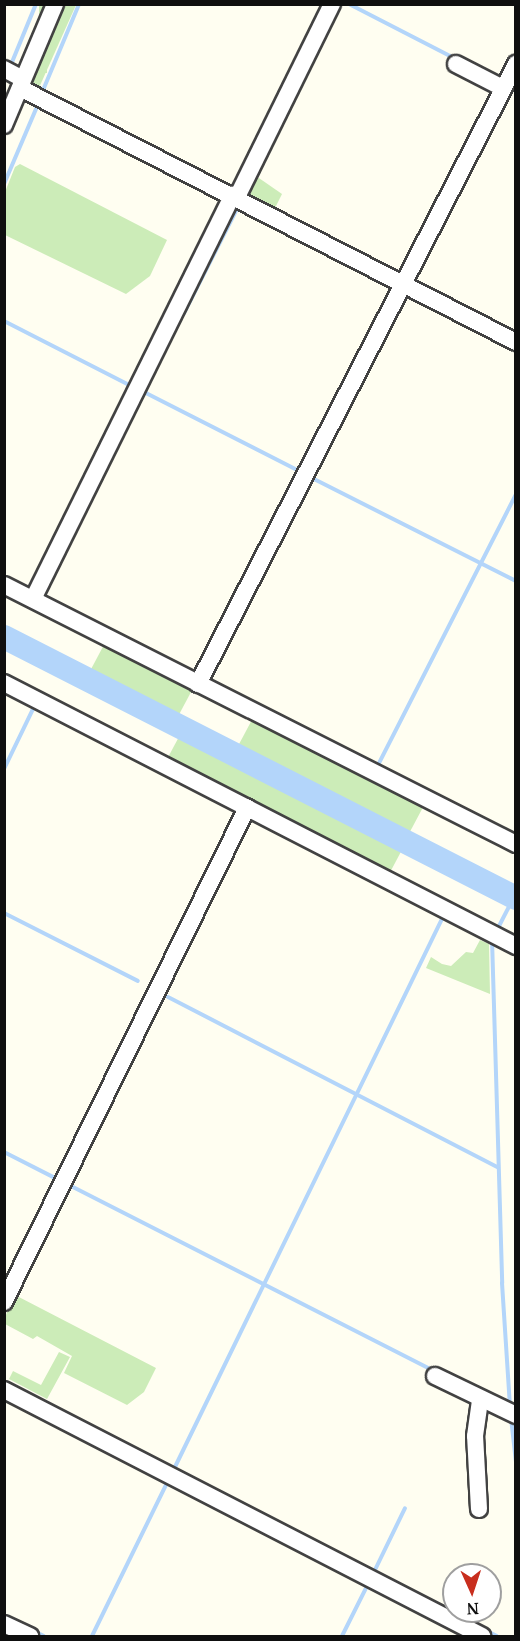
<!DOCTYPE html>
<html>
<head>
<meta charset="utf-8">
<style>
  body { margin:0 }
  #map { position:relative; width:520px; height:1641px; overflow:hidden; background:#fffef1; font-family:"PT Serif",serif }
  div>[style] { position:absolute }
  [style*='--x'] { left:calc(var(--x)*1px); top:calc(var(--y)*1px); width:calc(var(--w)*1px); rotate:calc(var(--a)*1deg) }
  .green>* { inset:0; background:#ccecb8; transform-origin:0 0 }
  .stream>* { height:4px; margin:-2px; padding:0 2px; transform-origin:2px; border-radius:2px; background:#b3d5fa }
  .river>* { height:24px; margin:-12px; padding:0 12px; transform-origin:12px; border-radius:12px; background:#b3d5fa }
  .roads { filter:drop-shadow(2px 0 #424242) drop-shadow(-2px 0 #424242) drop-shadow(0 2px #424242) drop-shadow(0 -2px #424242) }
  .minor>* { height:16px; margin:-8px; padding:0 8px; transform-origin:8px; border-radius:8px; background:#fff }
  span { translate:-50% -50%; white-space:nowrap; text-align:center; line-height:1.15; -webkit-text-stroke:6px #fff; paint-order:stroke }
  .frame { position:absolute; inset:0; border:6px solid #0f0f0f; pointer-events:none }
  .north { position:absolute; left:442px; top:1563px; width:60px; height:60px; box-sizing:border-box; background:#fff; border:2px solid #9f9f9f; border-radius:50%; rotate:177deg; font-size:16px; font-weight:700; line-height:24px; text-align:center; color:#0f0f0f }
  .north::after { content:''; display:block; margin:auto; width:21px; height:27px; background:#c82e1e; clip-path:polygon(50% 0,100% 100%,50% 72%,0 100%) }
</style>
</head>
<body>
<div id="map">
  <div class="green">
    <div style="left:39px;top:5px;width:8px;height:68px"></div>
    <div style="clip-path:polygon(61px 5px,76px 5px,38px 90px,30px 86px,29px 83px)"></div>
    <div style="clip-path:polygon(20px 164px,167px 240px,150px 276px,126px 294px,5px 235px,5px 192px,15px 167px)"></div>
    <div style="clip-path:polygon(256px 176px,282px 194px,275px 208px,247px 195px)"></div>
    <div style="left:106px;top:641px;width:99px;height:36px;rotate:28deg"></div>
    <div style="left:254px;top:716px;width:192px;height:38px;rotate:28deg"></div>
    <div style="left:181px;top:733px;width:250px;height:29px;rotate:28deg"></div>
    <div style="clip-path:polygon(480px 940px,489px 944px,490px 994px,426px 968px,431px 957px,442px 964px,451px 966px,466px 952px,473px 953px)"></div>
    <div style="clip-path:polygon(15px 1295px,156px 1368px,144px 1392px,127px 1405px,64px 1373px,72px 1356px,37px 1336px,33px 1339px,5px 1324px,5px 1317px)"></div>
    <div style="clip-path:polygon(59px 1352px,70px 1357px,47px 1399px,9px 1379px,13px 1371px,41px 1385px)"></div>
  </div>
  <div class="stream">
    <div style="--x:349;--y:4;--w:118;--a:27.2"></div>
    <div style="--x:10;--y:67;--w:68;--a:-67.6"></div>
    <div style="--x:41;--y:95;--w:99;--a:-67.3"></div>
    <div style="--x:4;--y:184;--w:89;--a:-66.9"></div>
    <div style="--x:184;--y:313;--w:121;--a:-63"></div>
    <div style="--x:4;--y:321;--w:145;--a:27.1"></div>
    <div style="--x:142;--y:391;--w:178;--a:27"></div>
    <div style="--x:310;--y:477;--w:231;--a:26.8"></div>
    <div style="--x:4;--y:769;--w:69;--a:-64.2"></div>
    <div style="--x:376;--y:769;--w:309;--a:-63"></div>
    <div style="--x:4;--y:913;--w:150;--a:26.9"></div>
    <div style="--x:497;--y:930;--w:42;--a:-62.8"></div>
    <div style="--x:492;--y:939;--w:344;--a:88.3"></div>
    <div style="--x:502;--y:1283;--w:125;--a:86.3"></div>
    <div style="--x:168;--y:997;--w:371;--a:27.3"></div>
    <div style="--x:4;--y:1152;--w:62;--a:27"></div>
    <div style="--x:69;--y:1185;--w:407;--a:27"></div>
    <div style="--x:511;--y:1418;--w:44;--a:83.5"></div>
    <div style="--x:173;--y:1471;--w:616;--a:-64.02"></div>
    <div style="--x:373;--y:1574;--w:73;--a:-64.1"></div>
    <div style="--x:34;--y:1631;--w:11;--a:27"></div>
    <div style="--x:487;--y:1631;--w:11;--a:27"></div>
    <div style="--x:92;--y:1636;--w:173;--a:-63.9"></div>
    <div style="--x:342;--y:1636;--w:58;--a:-63.4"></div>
  </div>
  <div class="river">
    <div style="--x:4;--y:637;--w:575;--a:27.01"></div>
  </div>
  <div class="roads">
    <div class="minor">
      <div style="--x:456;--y:64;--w:53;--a:27.1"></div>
      <div style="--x:4;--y:69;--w:21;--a:28"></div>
      <div style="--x:20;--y:88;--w:557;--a:27.12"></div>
      <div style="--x:4;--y:125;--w:131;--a:-67.1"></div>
      <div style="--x:237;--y:197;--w:215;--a:-63.8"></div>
      <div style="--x:4;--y:585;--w:574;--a:26.83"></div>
      <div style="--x:33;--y:599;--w:451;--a:-63.7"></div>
      <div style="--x:4;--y:683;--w:576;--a:27.19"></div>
      <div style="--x:198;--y:684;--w:697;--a:-62.85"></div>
      <div style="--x:4;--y:1302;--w:551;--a:-63.81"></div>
      <div style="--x:435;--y:1376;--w:90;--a:25.7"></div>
      <div style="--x:4;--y:1390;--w:538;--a:27.23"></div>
      <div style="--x:479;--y:1509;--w:73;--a:-93.1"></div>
      <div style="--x:475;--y:1436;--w:36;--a:-82"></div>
      <div style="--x:4;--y:1624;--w:29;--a:25"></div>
    </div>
  </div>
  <div class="frame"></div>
  <div class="north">N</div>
</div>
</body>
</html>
